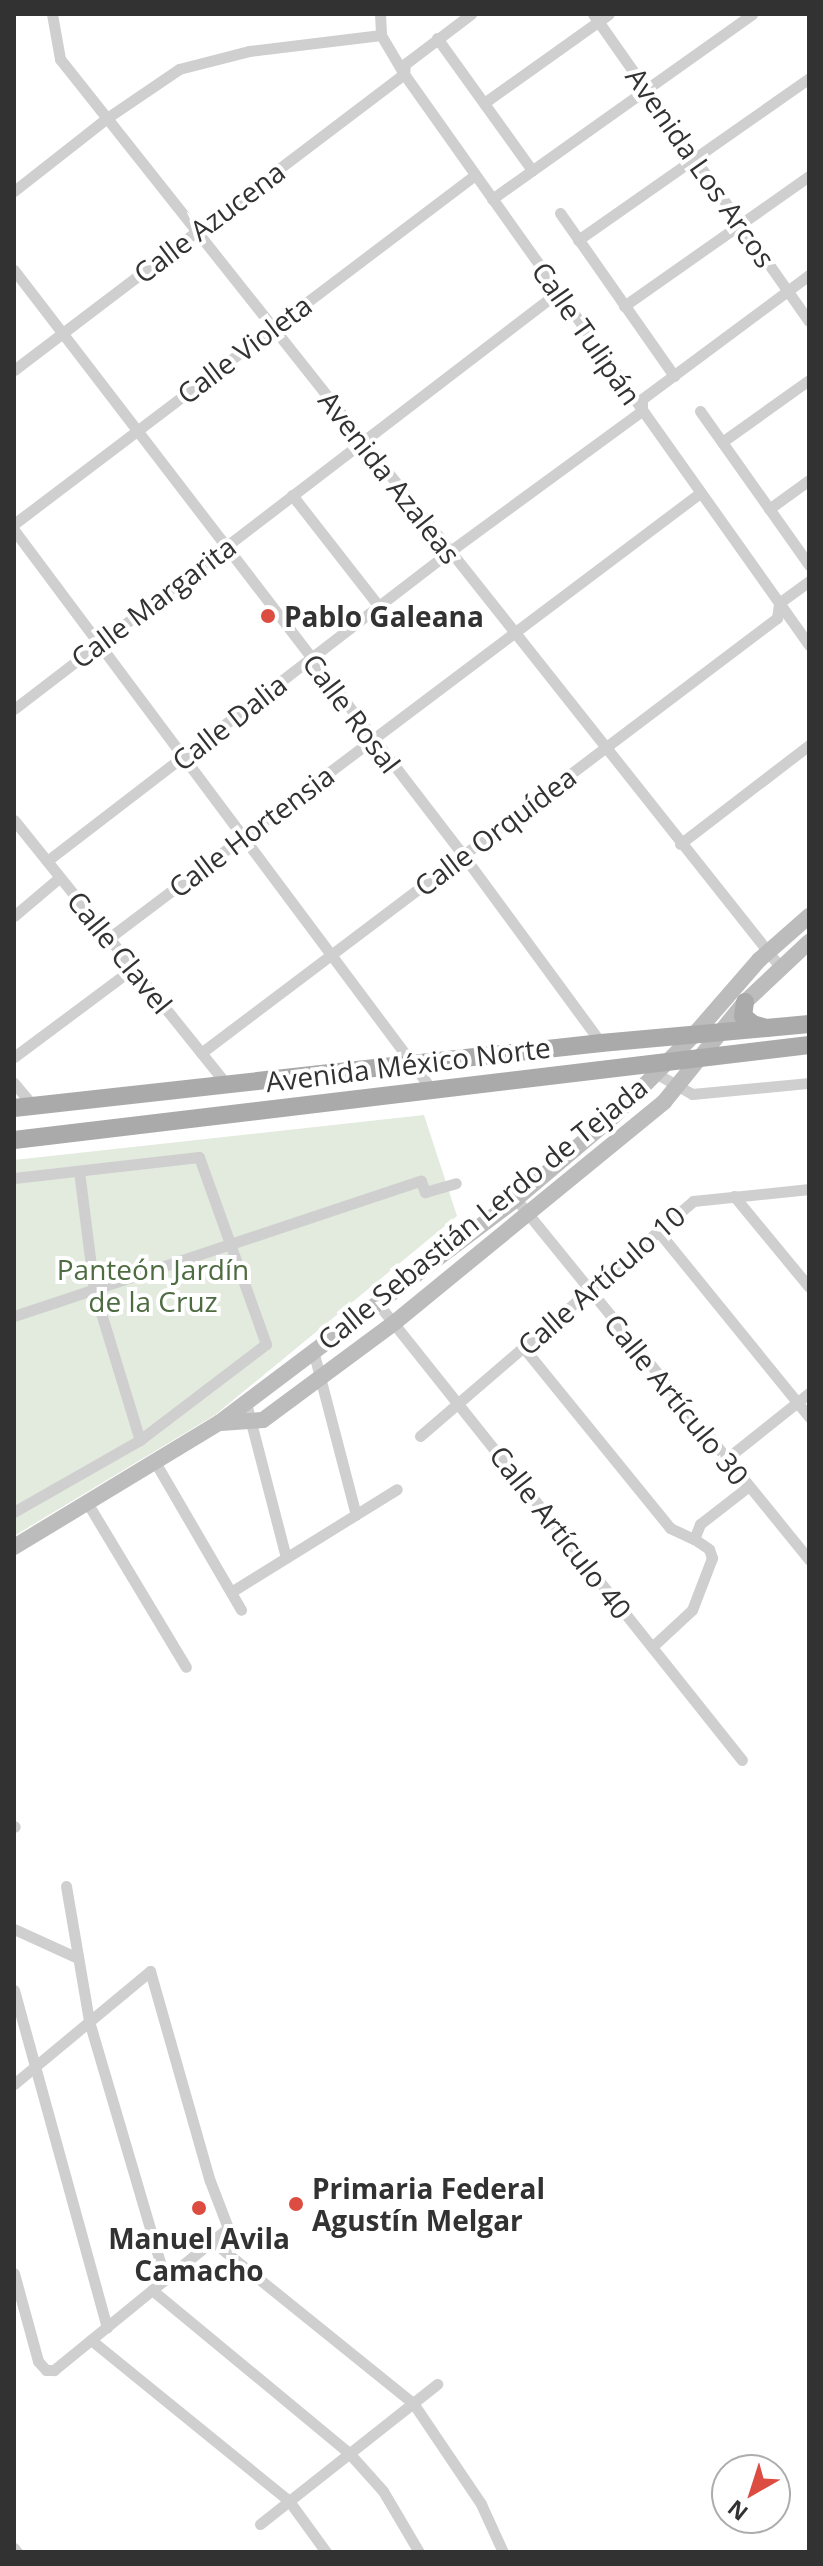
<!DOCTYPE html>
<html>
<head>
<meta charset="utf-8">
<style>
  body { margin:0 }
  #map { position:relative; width:823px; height:2566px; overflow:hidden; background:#fff; font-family:"Open Sans",sans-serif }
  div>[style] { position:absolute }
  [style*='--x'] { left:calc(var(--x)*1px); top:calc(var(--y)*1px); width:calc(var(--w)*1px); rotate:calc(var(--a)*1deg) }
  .green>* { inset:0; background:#e3eade }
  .street>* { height:11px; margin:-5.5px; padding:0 5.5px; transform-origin:5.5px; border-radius:5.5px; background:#cfcfcf }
  .secondary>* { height:16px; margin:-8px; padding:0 8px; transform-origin:8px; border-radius:8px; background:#bcbcbc }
  .primary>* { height:18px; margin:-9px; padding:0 9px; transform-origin:9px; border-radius:9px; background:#aaa }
  .dots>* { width:22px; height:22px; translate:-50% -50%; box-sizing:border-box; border:4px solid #fff; border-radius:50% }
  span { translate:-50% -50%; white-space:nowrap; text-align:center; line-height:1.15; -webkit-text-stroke:8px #fff; paint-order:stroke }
  .street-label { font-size:28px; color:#323232 }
  .poi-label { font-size:28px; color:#323232; font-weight:700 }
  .left { translate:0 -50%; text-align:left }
  .park-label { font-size:28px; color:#4e6c41 }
  .frame { position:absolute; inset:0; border:16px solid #323232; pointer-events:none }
  .north { position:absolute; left:711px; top:2454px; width:80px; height:80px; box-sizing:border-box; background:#fff; border:2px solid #adadad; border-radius:50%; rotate:219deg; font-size:22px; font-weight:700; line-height:32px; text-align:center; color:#323232 }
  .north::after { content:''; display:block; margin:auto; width:28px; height:36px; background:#dc4c40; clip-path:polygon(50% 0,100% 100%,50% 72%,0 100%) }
</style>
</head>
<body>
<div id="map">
  <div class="green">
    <div style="clip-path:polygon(424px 1115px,457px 1216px,215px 1415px,14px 1536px,14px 1160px)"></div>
  </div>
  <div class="street">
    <div style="--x:52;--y:14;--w:46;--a:79.9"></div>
    <div style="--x:60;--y:59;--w:1160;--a:51.58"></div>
    <div style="--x:380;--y:14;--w:21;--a:87"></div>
    <div style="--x:381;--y:35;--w:45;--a:59.5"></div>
    <div style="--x:404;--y:74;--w:700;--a:54.65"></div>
    <div style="--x:593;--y:14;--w:375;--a:54.9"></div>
    <div style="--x:437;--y:38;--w:163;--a:54.3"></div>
    <div style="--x:484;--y:103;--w:153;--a:-35.5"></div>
    <div style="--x:14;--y:191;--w:118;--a:-38.1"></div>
    <div style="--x:107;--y:118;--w:87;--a:-34.2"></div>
    <div style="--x:179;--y:69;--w:72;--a:-14.4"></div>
    <div style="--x:249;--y:51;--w:133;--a:-6.9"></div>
    <div style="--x:492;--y:199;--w:319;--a:-35.4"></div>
    <div style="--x:560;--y:213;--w:199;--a:55"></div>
    <div style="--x:578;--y:240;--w:282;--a:-35"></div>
    <div style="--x:14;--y:270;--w:737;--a:52.49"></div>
    <div style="--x:463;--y:855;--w:233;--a:53.7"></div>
    <div style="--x:624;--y:306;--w:226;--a:-35.1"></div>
    <div style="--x:14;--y:370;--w:490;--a:-37.2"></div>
    <div style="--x:404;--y:74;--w:10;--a:-84"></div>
    <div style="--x:405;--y:64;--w:83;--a:-37.1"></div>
    <div style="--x:700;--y:411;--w:189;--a:54.7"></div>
    <div style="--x:722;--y:442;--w:107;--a:-35.5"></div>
    <div style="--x:292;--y:495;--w:140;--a:52"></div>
    <div style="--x:769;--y:509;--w:49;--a:-35.9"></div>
    <div style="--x:14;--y:524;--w:578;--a:-37.13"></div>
    <div style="--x:14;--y:530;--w:699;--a:53.26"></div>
    <div style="--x:14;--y:709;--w:685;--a:-37.47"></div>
    <div style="--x:14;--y:820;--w:339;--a:51.2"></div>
    <div style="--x:680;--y:844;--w:163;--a:-37.5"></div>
    <div style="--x:47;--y:861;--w:507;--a:-37.55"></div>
    <div style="--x:449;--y:552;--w:239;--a:-36.2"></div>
    <div style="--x:642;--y:411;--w:12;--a:-90"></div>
    <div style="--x:642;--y:399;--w:208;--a:-36.6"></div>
    <div style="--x:14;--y:916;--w:60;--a:-40.3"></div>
    <div style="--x:109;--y:938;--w:740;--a:-36.98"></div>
    <div style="--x:201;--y:1053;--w:722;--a:-37.06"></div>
    <div style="--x:777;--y:618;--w:15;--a:-82"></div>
    <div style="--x:779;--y:603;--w:37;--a:-36"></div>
    <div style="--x:14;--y:1057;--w:147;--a:-36.7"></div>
    <div style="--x:657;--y:1074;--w:40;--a:29.7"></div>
    <div style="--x:692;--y:1094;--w:118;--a:-5.4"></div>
    <div style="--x:14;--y:1083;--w:30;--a:50"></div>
    <div style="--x:79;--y:1171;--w:120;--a:82.8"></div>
    <div style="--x:94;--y:1290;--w:157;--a:73"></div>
    <div style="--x:14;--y:1178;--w:186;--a:-6.5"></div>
    <div style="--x:199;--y:1157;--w:199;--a:70.3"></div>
    <div style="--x:266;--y:1344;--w:158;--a:142.7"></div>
    <div style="--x:140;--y:1440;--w:145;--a:150.3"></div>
    <div style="--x:734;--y:1196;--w:118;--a:50.5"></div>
    <div style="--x:516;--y:1199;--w:465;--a:50.9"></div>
    <div style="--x:658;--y:1231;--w:240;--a:50.9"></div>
    <div style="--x:379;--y:1305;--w:582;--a:51.42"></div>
    <div style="--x:14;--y:1316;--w:429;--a:-18.4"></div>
    <div style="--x:421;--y:1181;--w:12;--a:70"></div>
    <div style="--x:425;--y:1192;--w:32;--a:-16"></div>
    <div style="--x:523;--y:1347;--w:233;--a:50.9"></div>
    <div style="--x:670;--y:1528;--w:26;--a:25"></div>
    <div style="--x:314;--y:1354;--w:166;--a:75.4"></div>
    <div style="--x:246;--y:1403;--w:160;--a:75.5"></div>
    <div style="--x:420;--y:1436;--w:360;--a:-40.7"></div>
    <div style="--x:693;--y:1201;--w:117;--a:-5.9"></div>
    <div style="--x:726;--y:1459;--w:106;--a:-38.5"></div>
    <div style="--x:155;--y:1462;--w:171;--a:59.8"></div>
    <div style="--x:88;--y:1504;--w:190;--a:59"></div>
    <div style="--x:231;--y:1592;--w:195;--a:-31.8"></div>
    <div style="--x:652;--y:1647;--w:54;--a:-42.8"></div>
    <div style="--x:692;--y:1610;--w:56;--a:-69"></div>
    <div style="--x:712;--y:1558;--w:9;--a:-108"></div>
    <div style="--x:709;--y:1549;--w:18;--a:-146"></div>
    <div style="--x:694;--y:1539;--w:16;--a:-68"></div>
    <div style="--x:700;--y:1524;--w:62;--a:-37.8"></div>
    <div style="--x:14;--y:1826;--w:1;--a:45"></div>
    <div style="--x:66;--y:1886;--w:137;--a:80.3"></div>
    <div style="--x:89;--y:2021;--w:269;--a:73.6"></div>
    <div style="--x:14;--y:1929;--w:70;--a:24.4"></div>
    <div style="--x:14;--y:1990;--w:350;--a:74.6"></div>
    <div style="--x:14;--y:2084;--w:177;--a:-39.7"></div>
    <div style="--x:150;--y:1971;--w:218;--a:74.1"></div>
    <div style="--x:210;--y:2181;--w:50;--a:69"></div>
    <div style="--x:228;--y:2228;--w:225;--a:140.8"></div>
    <div style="--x:54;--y:2370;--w:8;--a:180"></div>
    <div style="--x:46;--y:2370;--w:12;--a:-132"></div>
    <div style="--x:38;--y:2361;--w:91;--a:-105.3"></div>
    <div style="--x:212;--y:2241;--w:258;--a:38.9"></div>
    <div style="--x:413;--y:2403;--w:122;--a:56"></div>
    <div style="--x:481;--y:2504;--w:53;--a:65.4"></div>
    <div style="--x:152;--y:2290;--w:256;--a:39.6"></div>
    <div style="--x:349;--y:2453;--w:51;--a:48.2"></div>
    <div style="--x:383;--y:2491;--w:71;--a:59.5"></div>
    <div style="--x:91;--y:2340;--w:255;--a:39.1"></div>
    <div style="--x:289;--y:2501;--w:63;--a:54"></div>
    <div style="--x:260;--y:2524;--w:226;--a:-38.3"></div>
    <div style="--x:14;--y:2548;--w:5;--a:53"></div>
  </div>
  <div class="secondary">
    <div style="--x:221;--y:1423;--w:42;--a:-4.1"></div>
    <div style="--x:263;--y:1420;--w:163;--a:-36.5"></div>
    <div style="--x:394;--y:1323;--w:349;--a:-39.3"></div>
    <div style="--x:664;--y:1102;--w:129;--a:-51"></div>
    <div style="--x:745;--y:1002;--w:88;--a:-43.2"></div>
    <div style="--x:14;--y:1547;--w:240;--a:-31.2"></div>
    <div style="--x:219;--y:1423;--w:372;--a:-37"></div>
    <div style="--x:516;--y:1199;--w:128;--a:-40.3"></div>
    <div style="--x:614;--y:1116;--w:112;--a:-45.4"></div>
    <div style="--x:693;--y:1036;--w:101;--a:-49"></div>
    <div style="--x:759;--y:960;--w:67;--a:-41.3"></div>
  </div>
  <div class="primary">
    <div style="--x:745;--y:1002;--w:14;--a:98"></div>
    <div style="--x:743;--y:1016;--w:13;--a:39"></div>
    <div style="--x:753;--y:1024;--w:14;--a:17"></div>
    <div style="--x:14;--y:1108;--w:591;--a:-6.32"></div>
    <div style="--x:601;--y:1043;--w:209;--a:-5.2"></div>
    <div style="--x:14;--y:1140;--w:801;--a:-6.81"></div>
  </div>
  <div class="dots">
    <div style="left:268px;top:616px;background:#dc4c40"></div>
    <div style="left:296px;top:2204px;background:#dc4c40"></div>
    <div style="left:199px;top:2208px;background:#dc4c40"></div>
  </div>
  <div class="street-label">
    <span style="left:701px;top:167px;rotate:55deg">Avenida Los Arcos</span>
    <span style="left:209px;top:222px;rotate:-37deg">Calle Azucena</span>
    <span style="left:587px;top:333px;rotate:55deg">Calle Tulipán</span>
    <span style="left:244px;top:349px;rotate:-37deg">Calle Violeta</span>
    <span style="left:390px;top:477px;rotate:52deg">Avenida Azaleas</span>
    <span style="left:153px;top:602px;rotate:-37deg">Calle Margarita</span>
    <span style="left:352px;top:713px;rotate:53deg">Calle Rosal</span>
    <span style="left:229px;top:722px;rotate:-38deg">Calle Dalia</span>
    <span style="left:251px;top:831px;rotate:-37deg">Calle Hortensia</span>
    <span style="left:495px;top:831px;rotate:-37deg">Calle Orquídea</span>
    <span style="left:120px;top:952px;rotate:51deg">Calle Clavel</span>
    <span style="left:408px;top:1064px;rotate:-7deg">Avenida México Norte</span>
    <span style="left:482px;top:1213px;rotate:-39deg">Calle Sebastián Lerdo de Tejada</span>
    <span style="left:601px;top:1280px;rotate:-41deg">Calle Artículo 10</span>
    <span style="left:677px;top:1399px;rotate:51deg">Calle Artículo 30</span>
    <span style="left:561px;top:1532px;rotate:52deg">Calle Artículo 40</span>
  </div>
  <div class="poi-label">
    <span class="left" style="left:284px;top:616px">Pablo Galeana</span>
    <span class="left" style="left:312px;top:2204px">Primaria Federal<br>Agustín Melgar</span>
    <span style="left:199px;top:2254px">Manuel Avila<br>Camacho</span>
  </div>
  <div class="park-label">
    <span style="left:153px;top:1285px">Panteón Jardín<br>de la Cruz</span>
  </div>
  <div class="frame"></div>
  <div class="north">N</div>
</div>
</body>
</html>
